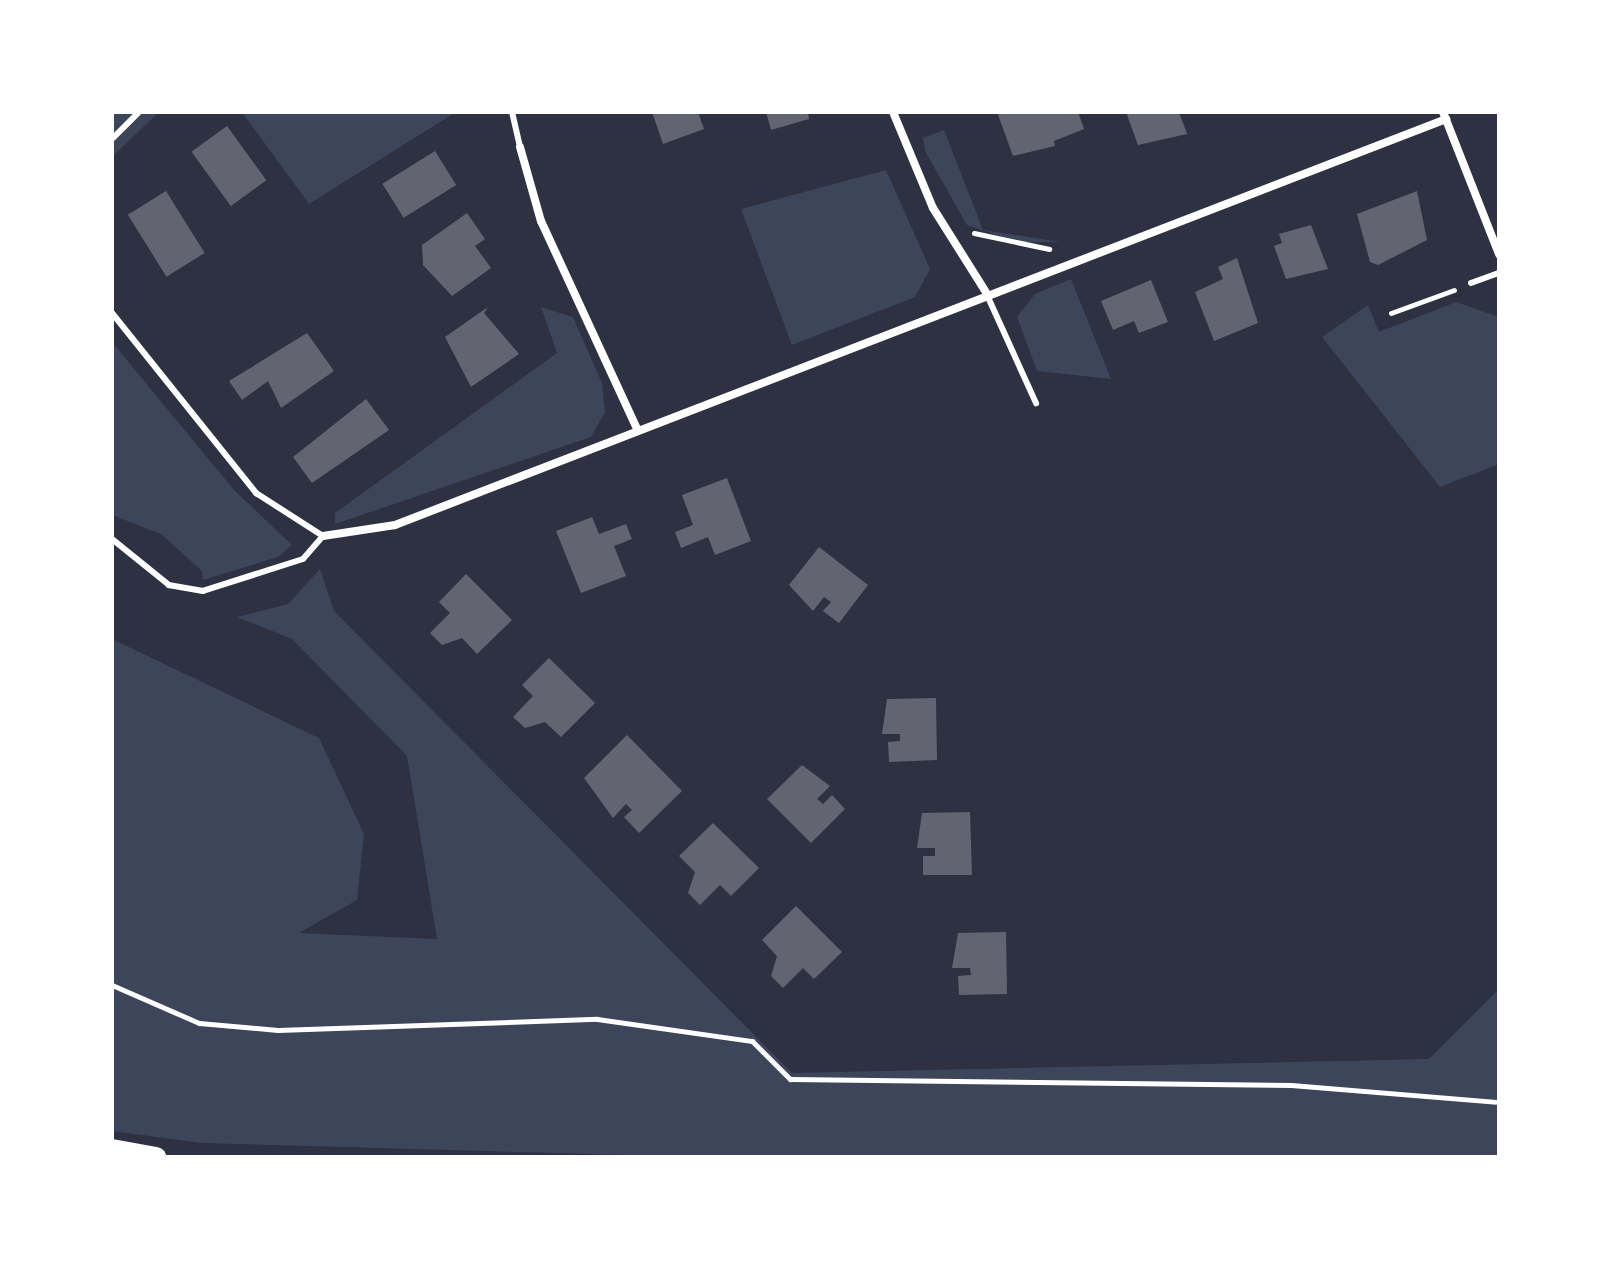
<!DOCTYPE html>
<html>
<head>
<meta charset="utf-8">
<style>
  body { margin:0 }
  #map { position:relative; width:1611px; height:1269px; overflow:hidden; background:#2d3142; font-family:Commissioner,sans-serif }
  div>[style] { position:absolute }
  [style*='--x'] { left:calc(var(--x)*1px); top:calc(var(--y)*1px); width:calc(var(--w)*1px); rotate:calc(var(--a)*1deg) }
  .green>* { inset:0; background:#3c4559 }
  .building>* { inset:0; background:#626471; transform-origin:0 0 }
  .path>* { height:5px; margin:-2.5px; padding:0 2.5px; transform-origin:2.5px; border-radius:2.5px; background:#fff }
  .service>* { height:6px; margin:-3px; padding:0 3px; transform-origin:3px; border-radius:3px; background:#fff }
  .minor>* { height:8px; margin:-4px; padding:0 4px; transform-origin:4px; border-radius:4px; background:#fff }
  .primary>* { height:20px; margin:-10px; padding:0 10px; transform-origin:10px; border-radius:10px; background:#fff }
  span { translate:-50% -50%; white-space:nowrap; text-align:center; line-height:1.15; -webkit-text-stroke:7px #fff; paint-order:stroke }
  .frame { position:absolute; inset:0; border:114px solid #fff; pointer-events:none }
</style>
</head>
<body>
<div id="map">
  <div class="green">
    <div style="clip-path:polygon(112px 112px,159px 112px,112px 157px)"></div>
    <div style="clip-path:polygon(242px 112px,456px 112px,309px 204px)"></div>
    <div style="clip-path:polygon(944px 130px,983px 230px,1061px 242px,1018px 242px,967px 225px,925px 151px,923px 138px)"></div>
    <div style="clip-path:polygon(886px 170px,930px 269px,915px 297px,792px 345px,741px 209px)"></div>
    <div style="clip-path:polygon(1071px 279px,1111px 379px,1037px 371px,1017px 317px,1035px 294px)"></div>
    <div style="clip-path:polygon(1456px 302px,1499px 317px,1499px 464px,1440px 487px,1322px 337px,1368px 305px,1379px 332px)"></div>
    <div style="clip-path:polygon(541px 307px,573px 317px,602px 383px,605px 412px,591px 437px,335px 524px,335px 513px,557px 353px)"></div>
    <div style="clip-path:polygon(112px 342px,234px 490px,292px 545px,278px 557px,203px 580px,202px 571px,161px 534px,112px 515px)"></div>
    <div style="clip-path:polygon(320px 569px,334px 611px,792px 1073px,1429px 1059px,1499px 989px,1499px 1157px,697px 1157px,201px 1143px,112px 1131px,112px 639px,319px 738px,364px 834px,357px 900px,299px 933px,437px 939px,407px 756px,292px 639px,237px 617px,288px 604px)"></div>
  </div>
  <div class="building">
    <div style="clip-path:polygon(652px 112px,698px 112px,704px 129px,663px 144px)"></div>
    <div style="clip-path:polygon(766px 112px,808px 112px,809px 119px,771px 130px)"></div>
    <div style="clip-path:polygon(997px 112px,1078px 112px,1084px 129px,1054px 141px,1055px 146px,1013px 156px)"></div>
    <div style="clip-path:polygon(1126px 112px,1179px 112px,1187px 134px,1138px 145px)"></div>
    <div style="left:227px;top:126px;width:67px;height:44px;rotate:54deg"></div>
    <div style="left:435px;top:151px;width:40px;height:62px;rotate:58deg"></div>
    <div style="left:166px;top:191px;width:73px;height:45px;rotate:58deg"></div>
    <div style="clip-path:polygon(1417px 191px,1427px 240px,1378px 265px,1370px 262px,1357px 214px)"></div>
    <div style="clip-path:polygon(467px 213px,485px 239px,475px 246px,491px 268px,452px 296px,423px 265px,422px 245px)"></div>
    <div style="clip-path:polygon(1311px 225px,1328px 269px,1286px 279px,1274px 246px,1282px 243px,1279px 234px)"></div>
    <div style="clip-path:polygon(1237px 258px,1258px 323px,1214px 341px,1195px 292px,1223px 279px,1218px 267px)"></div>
    <div style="clip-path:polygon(1151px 280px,1168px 322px,1139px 333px,1134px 321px,1113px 330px,1101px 301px)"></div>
    <div style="clip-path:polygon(488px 307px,484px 313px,519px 354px,471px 387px,445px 337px)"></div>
    <div style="clip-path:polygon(307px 333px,334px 371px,281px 408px,268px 381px,242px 400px,229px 381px)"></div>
    <div style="clip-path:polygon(366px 399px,389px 430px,312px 483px,293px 457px)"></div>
    <div style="clip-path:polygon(727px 478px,751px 541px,715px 555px,708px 537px,681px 548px,675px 532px,693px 525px,682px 495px)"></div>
    <div style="clip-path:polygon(592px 517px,599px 534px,626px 524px,632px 539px,614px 546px,626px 576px,581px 593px,556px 531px)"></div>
    <div style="clip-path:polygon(819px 547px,868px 585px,839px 623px,823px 611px,831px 602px,824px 597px,813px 611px,789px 585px)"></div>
    <div style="clip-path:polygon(466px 574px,512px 620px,477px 654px,462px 638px,442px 645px,430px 633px,450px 613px,439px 602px)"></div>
    <div style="clip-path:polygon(549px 658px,595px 703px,561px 737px,545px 722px,525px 728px,513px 717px,533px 696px,522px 685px)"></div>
    <div style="clip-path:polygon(936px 698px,937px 760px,889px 762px,888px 742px,900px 741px,900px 734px,882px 734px,887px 699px)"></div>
    <div style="clip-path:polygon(627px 735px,682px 791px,639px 833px,624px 817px,632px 810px,626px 804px,613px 818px,584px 778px)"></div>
    <div style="clip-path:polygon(802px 765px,830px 786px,817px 799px,823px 804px,832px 795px,845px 809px,811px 843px,767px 799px)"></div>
    <div style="clip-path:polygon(970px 812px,972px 875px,923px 875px,923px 856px,935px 856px,935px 848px,917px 848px,922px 813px)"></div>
    <div style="clip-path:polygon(713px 823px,759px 868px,731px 896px,720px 885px,700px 905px,688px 893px,695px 872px,679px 856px)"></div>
    <div style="clip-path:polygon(796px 906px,842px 952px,814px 979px,803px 968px,783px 988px,771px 976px,777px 956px,762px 940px)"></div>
    <div style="clip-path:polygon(1006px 932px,1007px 994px,959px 995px,958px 976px,971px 975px,970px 968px,952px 968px,958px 933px)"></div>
  </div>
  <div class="path">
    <div style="--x:974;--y:233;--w:77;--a:12"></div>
    <div style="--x:1391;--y:313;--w:67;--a:-20.1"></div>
    <div style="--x:112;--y:985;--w:95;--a:23.6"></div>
    <div style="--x:199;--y:1023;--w:79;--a:5.1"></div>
    <div style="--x:278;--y:1030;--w:319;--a:-2"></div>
    <div style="--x:597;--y:1019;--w:157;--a:8.1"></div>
    <div style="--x:752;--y:1041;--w:54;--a:45"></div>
    <div style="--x:790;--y:1079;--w:501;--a:0.69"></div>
    <div style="--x:1291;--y:1085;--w:209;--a:4.7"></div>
  </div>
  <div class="service">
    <div style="--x:512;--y:112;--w:36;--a:77"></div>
    <div style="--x:112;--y:139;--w:38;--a:-45"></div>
    <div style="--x:1471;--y:283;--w:30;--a:-20"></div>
    <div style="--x:987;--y:295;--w:119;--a:65.6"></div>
    <div style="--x:112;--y:313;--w:231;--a:51.3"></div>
    <div style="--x:256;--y:493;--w:80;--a:32.7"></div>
    <div style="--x:323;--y:536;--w:30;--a:131"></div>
    <div style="--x:303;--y:559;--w:105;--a:162.3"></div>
    <div style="--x:203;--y:591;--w:35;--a:-170"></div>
    <div style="--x:169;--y:585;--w:73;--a:-141.1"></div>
  </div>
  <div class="minor">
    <div style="--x:893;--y:112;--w:104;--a:67.4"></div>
    <div style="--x:933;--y:208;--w:99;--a:57.8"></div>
    <div style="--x:1443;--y:112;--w:153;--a:68.5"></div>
    <div style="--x:520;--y:147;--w:77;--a:74.2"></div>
    <div style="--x:541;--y:221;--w:229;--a:65.2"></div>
    <div style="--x:323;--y:536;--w:73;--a:-8.7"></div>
    <div style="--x:395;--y:525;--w:1127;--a:-21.12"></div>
  </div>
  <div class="primary">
    <div style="--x:112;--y:1149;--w:45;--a:10.3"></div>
  </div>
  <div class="frame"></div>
</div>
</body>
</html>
